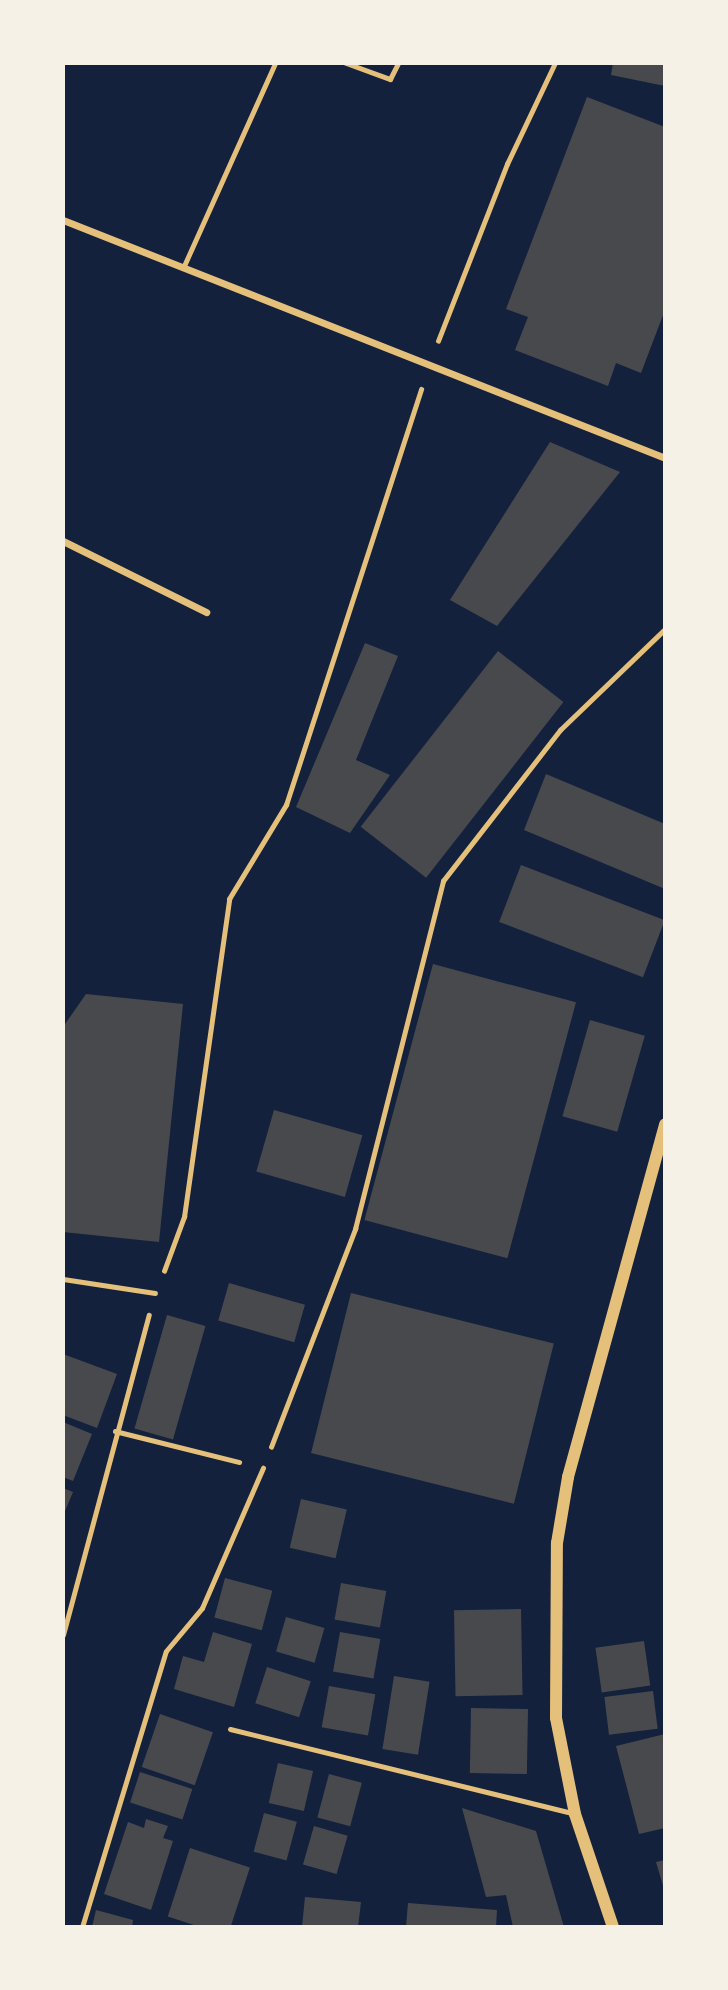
<!DOCTYPE html>
<html>
<head>
<meta charset="utf-8">
<style>
  body { margin:0 }
  #map { position:relative; width:728px; height:1990px; overflow:hidden; background:#14213d; font-family:"Golos Text",sans-serif }
  div>[style] { position:absolute }
  [style*='--x'] { left:calc(var(--x)*1px); top:calc(var(--y)*1px); width:calc(var(--w)*1px); rotate:calc(var(--a)*1deg) }
  .building>* { inset:0; background:#48494c; transform-origin:0 0 }
  .path>* { height:4.5px; margin:-2.25px; padding:0 2.25px; transform-origin:2.25px; border-radius:2.25px; background:#e5c07b }
  .service>* { height:5px; margin:-2.5px; padding:0 2.5px; transform-origin:2.5px; border-radius:2.5px; background:#e5c07b }
  .minor>* { height:7px; margin:-3.5px; padding:0 3.5px; transform-origin:3.5px; border-radius:3.5px; background:#e5c07b }
  .tertiary>* { height:12px; margin:-6px; padding:0 6px; transform-origin:6px; border-radius:6px; background:#e5c07b }
  span { translate:-50% -50%; white-space:nowrap; text-align:center; line-height:1.15; -webkit-text-stroke:5px #f6f1e7; paint-order:stroke }
  .frame { position:absolute; inset:0; border:65px solid #f6f1e7; pointer-events:none }
</style>
</head>
<body>
<div id="map">
  <div class="building">
    <div style="clip-path:polygon(613px 63px,665px 63px,665px 86px,611px 75px)"></div>
    <div style="clip-path:polygon(587px 97px,665px 127px,665px 310px,641px 373px,616px 363px,608px 386px,515px 350px,528px 317px,506px 309px)"></div>
    <div style="clip-path:polygon(550px 442px,620px 472px,497px 626px,450px 600px)"></div>
    <div style="clip-path:polygon(365px 643px,398px 656px,356px 760px,390px 775px,350px 833px,296px 807px)"></div>
    <div style="left:498px;top:651px;width:83px;height:223px;rotate:38deg"></div>
    <div style="clip-path:polygon(546px 774px,665px 824px,665px 889px,524px 830px)"></div>
    <div style="left:521px;top:865px;width:154px;height:61px;rotate:21deg"></div>
    <div style="left:433px;top:964px;width:148px;height:265px;rotate:15deg"></div>
    <div style="clip-path:polygon(86px 994px,183px 1004px,159px 1242px,63px 1232px,63px 1027px)"></div>
    <div style="left:590px;top:1020px;width:57px;height:100px;rotate:16deg"></div>
    <div style="left:274px;top:1110px;width:92px;height:64px;rotate:16deg"></div>
    <div style="left:229px;top:1283px;width:79px;height:39px;rotate:16deg"></div>
    <div style="left:351px;top:1293px;width:209px;height:165px;rotate:14deg"></div>
    <div style="left:167px;top:1315px;width:40px;height:118px;rotate:16deg"></div>
    <div style="clip-path:polygon(63px 1354px,117px 1374px,97px 1428px,63px 1415px)"></div>
    <div style="clip-path:polygon(63px 1422px,92px 1434px,73px 1481px,63px 1477px)"></div>
    <div style="clip-path:polygon(63px 1488px,73px 1492px,63px 1516px)"></div>
    <div style="left:301px;top:1499px;width:47px;height:50px;rotate:13deg"></div>
    <div style="left:225px;top:1578px;width:49px;height:41px;rotate:15deg"></div>
    <div style="left:341px;top:1583px;width:46px;height:37px;rotate:10deg"></div>
    <div style="left:521px;top:1609px;width:86px;height:67px;rotate:89deg"></div>
    <div style="left:286px;top:1617px;width:40px;height:36px;rotate:16deg"></div>
    <div style="clip-path:polygon(213px 1632px,252px 1644px,234px 1707px,174px 1689px,183px 1656px,204px 1662px)"></div>
    <div style="left:340px;top:1632px;width:41px;height:40px;rotate:10deg"></div>
    <div style="left:644px;top:1641px;width:45px;height:49px;rotate:82deg"></div>
    <div style="left:267px;top:1667px;width:46px;height:38px;rotate:18deg"></div>
    <div style="left:394px;top:1676px;width:36px;height:74px;rotate:9deg"></div>
    <div style="left:329px;top:1686px;width:47px;height:42px;rotate:10deg"></div>
    <div style="left:653px;top:1691px;width:38px;height:49px;rotate:83deg"></div>
    <div style="left:471px;top:1708px;width:57px;height:65px;rotate:1deg"></div>
    <div style="left:160px;top:1714px;width:56px;height:56px;rotate:19deg"></div>
    <div style="clip-path:polygon(665px 1734px,665px 1828px,639px 1834px,616px 1746px)"></div>
    <div style="left:278px;top:1763px;width:36px;height:41px;rotate:13deg"></div>
    <div style="left:140px;top:1772px;width:55px;height:32px;rotate:18deg"></div>
    <div style="left:329px;top:1774px;width:34px;height:45px;rotate:15deg"></div>
    <div style="clip-path:polygon(462px 1808px,536px 1831px,564px 1927px,513px 1927px,506px 1895px,486px 1897px)"></div>
    <div style="left:264px;top:1813px;width:34px;height:40px;rotate:15deg"></div>
    <div style="clip-path:polygon(146px 1819px,168px 1826px,163px 1838px,173px 1841px,151px 1910px,104px 1894px,128px 1822px,144px 1828px)"></div>
    <div style="left:314px;top:1826px;width:35px;height:40px;rotate:16deg"></div>
    <div style="left:190px;top:1848px;width:63px;height:72px;rotate:18deg"></div>
    <div style="clip-path:polygon(665px 1860px,665px 1889px,664px 1889px,656px 1862px)"></div>
    <div style="clip-path:polygon(305px 1897px,361px 1902px,358px 1927px,302px 1927px)"></div>
    <div style="clip-path:polygon(408px 1903px,497px 1910px,496px 1927px,406px 1927px)"></div>
    <div style="clip-path:polygon(96px 1910px,133px 1920px,132px 1927px,92px 1927px)"></div>
  </div>
  <div class="path">
    <div style="--x:438;--y:341;--w:190;--a:-68.7"></div>
    <div style="--x:507;--y:164;--w:112;--a:-64.6"></div>
    <div style="--x:164;--y:1271;--w:58;--a:-69.7"></div>
    <div style="--x:184;--y:1217;--w:321;--a:-81.9"></div>
    <div style="--x:229;--y:899;--w:110;--a:-58.8"></div>
    <div style="--x:286;--y:805;--w:437;--a:-72"></div>
    <div style="--x:115;--y:1431;--w:128;--a:14"></div>
    <div style="--x:271;--y:1447;--w:234;--a:-68.9"></div>
    <div style="--x:355;--y:1229;--w:359;--a:-75.8"></div>
    <div style="--x:443;--y:881;--w:191;--a:-52.2"></div>
    <div style="--x:560;--y:730;--w:146;--a:-43.9"></div>
    <div style="--x:63;--y:1635;--w:331;--a:-75"></div>
  </div>
  <div class="service">
    <div style="--x:346;--y:63;--w:47;--a:20"></div>
    <div style="--x:390;--y:79;--w:18;--a:-63"></div>
    <div style="--x:183;--y:268;--w:225;--a:-65.8"></div>
    <div style="--x:63;--y:1279;--w:93;--a:8.7"></div>
    <div style="--x:230;--y:1729;--w:352;--a:13.8"></div>
    <div style="--x:82;--y:1927;--w:288;--a:-73.1"></div>
    <div style="--x:166;--y:1651;--w:56;--a:-50.1"></div>
    <div style="--x:202;--y:1608;--w:153;--a:-66.5"></div>
  </div>
  <div class="minor">
    <div style="--x:63;--y:220;--w:647;--a:21.57"></div>
    <div style="--x:63;--y:541;--w:160;--a:26.4"></div>
  </div>
  <div class="tertiary">
    <div style="--x:613;--y:1927;--w:119;--a:-108.6"></div>
    <div style="--x:575;--y:1814;--w:98;--a:-101.2"></div>
    <div style="--x:556;--y:1718;--w:175;--a:-89.7"></div>
    <div style="--x:557;--y:1543;--w:67;--a:-80.5"></div>
    <div style="--x:568;--y:1477;--w:366;--a:-74.6"></div>
  </div>
  <div class="frame"></div>
</div>
</body>
</html>
